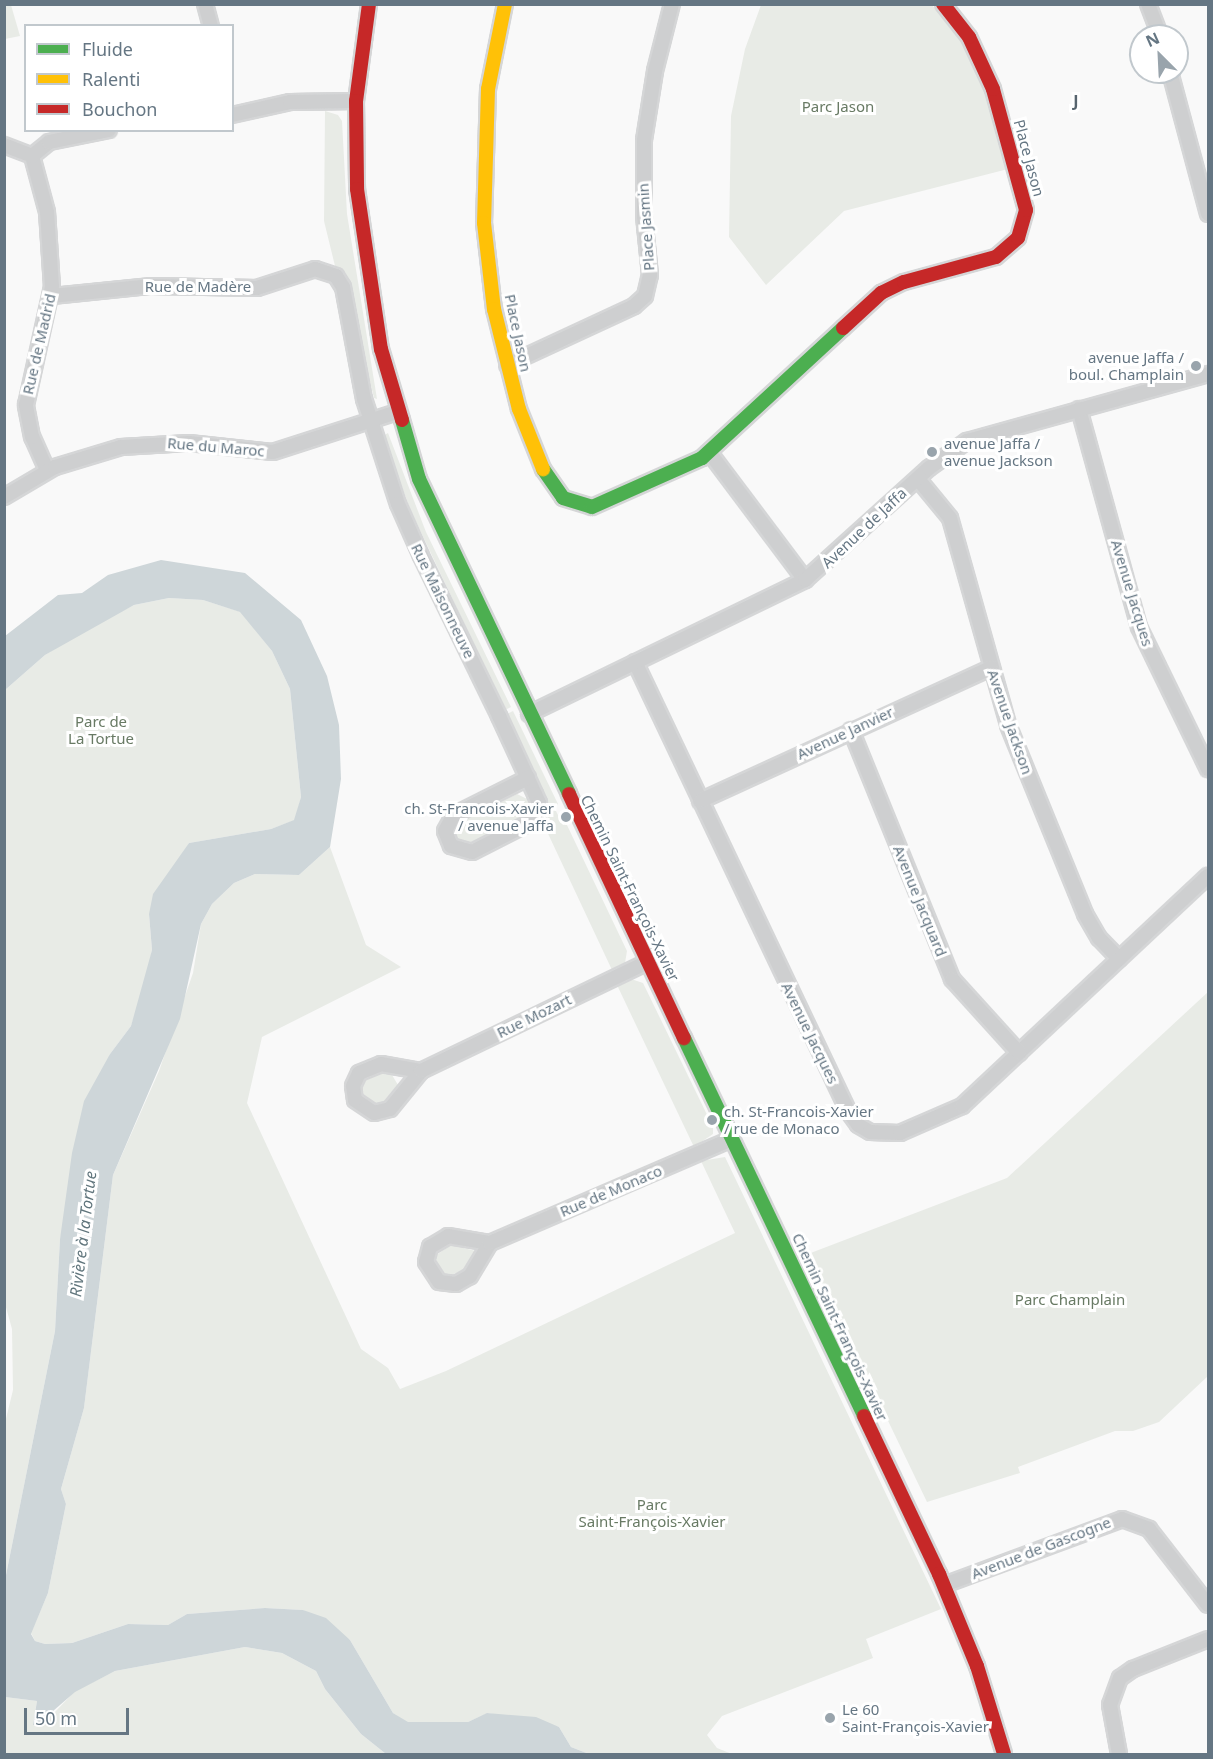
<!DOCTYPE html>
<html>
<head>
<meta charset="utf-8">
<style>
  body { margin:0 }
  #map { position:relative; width:1213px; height:1759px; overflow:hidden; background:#f9f9f9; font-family:"Noto Sans",sans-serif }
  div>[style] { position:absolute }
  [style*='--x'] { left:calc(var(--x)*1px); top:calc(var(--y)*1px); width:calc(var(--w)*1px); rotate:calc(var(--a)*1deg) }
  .green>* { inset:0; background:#e8ebe6 }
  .water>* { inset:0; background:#ced6d9 }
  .roads { filter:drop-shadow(2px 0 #d5d6d7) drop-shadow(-2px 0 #d5d6d7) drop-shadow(0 2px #d5d6d7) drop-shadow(0 -2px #d5d6d7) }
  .street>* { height:14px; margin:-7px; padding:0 7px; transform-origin:7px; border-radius:7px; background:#cecfd0 }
  .fast>* { height:14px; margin:-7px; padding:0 7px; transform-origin:7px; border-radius:7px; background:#4caf50 }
  .slow>* { height:14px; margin:-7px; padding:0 7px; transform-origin:7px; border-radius:7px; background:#ffc107 }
  .jam>* { height:14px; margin:-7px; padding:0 7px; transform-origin:7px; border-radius:7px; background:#c62828 }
  .dots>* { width:16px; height:16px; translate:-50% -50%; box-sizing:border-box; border:3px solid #fff; border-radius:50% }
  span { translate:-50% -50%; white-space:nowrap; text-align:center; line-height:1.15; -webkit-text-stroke:6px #fff; paint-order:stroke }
  .park-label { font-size:15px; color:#687a64 }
  .street-label { font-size:15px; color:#657683 }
  .poi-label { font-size:15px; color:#657683 }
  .right { translate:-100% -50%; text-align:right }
  .left { translate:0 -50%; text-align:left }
  .neighbourhood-label { font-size:16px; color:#57646e; font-weight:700 }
  .water-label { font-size:16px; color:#60757c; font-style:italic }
  .frame { position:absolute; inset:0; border:6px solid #657683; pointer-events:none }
  .legend { position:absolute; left:24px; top:24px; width:210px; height:108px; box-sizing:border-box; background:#fff; border:2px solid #c1c8cd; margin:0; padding:8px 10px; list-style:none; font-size:18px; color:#657683 }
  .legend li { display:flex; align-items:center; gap:12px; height:30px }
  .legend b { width:30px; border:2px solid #c1c8cd }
  .north { position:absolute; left:1129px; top:24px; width:60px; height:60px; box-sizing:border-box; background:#fff; border:2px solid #c1c8cd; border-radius:50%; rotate:336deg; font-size:16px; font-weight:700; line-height:24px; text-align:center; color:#657683 }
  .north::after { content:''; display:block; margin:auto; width:21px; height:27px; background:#99a4ac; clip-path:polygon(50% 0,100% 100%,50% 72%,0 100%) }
  .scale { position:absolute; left:24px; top:1708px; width:105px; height:27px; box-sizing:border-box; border:3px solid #657683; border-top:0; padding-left:8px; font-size:18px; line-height:21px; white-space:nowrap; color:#657683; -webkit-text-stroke:4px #fff; paint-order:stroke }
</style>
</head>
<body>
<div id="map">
  <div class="green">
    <div style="clip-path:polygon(4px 5px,11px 5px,20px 36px,5px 39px)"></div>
    <div style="clip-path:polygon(761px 5px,932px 5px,958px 34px,981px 79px,1008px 169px,844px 211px,766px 285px,729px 237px,731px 116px,745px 49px)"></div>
    <div style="clip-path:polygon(325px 111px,338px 115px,342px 121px,347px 214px,377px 399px,374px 398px,364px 357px,351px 283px,335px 266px,324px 221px)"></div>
    <div style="clip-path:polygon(388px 433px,426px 532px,511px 707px,505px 710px,410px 509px,383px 436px)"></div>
    <div style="clip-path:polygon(169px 598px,203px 600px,241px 612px,272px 651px,290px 689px,301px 797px,295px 820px,271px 829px,189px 843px,149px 914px,152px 950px,146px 982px,131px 1026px,110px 1054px,60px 1239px,55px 1331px,5px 1580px,4px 1427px,13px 1390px,12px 1329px,4px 1300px,5px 690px,45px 655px,90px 627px,134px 605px)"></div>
    <div style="clip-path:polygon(513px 711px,558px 804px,554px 806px,549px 805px,507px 714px)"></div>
    <div style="clip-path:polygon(517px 794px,529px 800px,531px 809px,527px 816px,471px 843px,456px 841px,453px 833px,456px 824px)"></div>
    <div style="clip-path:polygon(548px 809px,556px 811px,563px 825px,566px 823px,627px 951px,625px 963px,612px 970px,543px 823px)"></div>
    <div style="clip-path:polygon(330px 847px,366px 945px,401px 967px,262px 1037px,247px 1103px,361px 1349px,388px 1368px,400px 1389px,446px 1371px,735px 1233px,701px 1161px,725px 1157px,941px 1609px,866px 1639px,873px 1658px,722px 1716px,707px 1735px,717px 1748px,732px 1754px,589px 1754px,571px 1747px,559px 1727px,488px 1713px,468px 1722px,408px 1723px,393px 1713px,350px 1640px,303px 1610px,265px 1608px,187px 1614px,168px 1625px,128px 1624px,72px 1643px,45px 1644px,35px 1641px,31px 1633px,48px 1593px,66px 1504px,61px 1489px,84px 1408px,113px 1175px,159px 1071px,193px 973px,201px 924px,212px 904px,234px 883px,255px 874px,299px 875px)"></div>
    <div style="clip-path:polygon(631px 979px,643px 983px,713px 1127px,713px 1134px,694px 1147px,617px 985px)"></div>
    <div style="clip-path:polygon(1208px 992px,1208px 1376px,1159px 1422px,1133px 1431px,1115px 1431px,1018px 1467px,1020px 1473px,927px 1502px,808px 1254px,1007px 1178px)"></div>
    <div style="clip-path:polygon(376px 1073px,392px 1075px,398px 1085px,387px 1101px,376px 1105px,365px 1099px,361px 1085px,364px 1078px)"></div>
    <div style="clip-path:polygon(451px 1245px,476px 1251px,462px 1271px,448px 1276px,441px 1273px,435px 1256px)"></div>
    <div style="clip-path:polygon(245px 1647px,282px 1653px,316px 1671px,325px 1689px,361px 1734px,386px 1754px,5px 1754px,5px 1697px,37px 1701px,33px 1724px,55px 1712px,75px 1691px,115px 1671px)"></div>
  </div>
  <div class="water">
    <div style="clip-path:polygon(161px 560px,245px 573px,301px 620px,327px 676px,339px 725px,341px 779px,330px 847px,299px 875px,255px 874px,234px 883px,212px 904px,201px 924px,180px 1019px,113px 1175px,84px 1408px,61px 1489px,66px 1504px,48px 1593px,31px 1634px,35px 1641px,45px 1644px,72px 1643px,128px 1624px,168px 1625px,187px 1614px,265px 1608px,303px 1610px,326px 1618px,350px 1640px,393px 1713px,408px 1722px,468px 1722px,487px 1713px,536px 1717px,559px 1727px,571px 1747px,589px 1754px,386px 1754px,361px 1734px,325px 1689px,316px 1671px,282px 1653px,245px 1647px,115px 1671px,75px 1692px,38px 1724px,33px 1725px,37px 1701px,5px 1697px,5px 1580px,55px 1331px,60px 1239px,72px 1153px,84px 1101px,110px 1054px,131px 1026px,152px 950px,149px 914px,153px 894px,189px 843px,271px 829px,294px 820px,301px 797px,290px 689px,272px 651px,240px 612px,203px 600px,169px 598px,134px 605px,45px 655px,5px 690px,5px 636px,58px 595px,82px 593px,108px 575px)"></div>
  </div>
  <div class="roads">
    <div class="street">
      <div style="--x:205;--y:4;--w:23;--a:75"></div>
      <div style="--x:1148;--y:4;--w:34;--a:69"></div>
      <div style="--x:1170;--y:72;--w:147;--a:75"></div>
      <div style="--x:232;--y:115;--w:59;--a:-12.6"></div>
      <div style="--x:290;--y:102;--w:66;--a:-0.9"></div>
      <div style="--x:4;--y:145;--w:30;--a:21"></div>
      <div style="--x:52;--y:296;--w:100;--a:-5.8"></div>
      <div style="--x:151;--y:286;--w:106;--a:1.1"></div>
      <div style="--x:257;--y:288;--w:61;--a:-18.1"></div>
      <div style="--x:315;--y:269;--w:22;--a:18"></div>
      <div style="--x:336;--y:276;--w:13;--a:58"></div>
      <div style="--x:343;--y:287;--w:114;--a:79.4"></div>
      <div style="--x:364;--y:399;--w:110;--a:72.1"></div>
      <div style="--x:398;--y:504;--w:57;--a:66.1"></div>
      <div style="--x:421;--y:556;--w:178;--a:64"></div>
      <div style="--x:499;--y:716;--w:86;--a:65.2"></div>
      <div style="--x:535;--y:794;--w:10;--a:66"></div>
      <div style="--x:539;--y:803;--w:11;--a:95"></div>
      <div style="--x:538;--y:814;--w:11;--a:131"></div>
      <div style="--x:531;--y:822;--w:66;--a:153"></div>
      <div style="--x:472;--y:852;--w:22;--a:-164"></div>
      <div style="--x:451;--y:846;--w:16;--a:-112"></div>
      <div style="--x:445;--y:831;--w:18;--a:-61"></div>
      <div style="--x:454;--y:815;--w:83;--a:-26.6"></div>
      <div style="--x:507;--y:365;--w:140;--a:-24.9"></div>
      <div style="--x:634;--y:306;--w:15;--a:-42"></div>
      <div style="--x:645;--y:296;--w:22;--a:-77"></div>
      <div style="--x:650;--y:275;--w:59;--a:-95.8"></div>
      <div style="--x:644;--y:216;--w:76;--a:-90"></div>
      <div style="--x:644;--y:140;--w:70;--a:-80.9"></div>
      <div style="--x:655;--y:71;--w:69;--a:-75.8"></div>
      <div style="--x:1079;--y:409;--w:226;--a:74.6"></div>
      <div style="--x:1139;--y:627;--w:158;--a:64.1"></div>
      <div style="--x:709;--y:452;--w:160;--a:53.1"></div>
      <div style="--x:47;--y:470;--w:36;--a:-114"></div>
      <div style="--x:32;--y:437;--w:33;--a:-101"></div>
      <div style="--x:26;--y:405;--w:121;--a:-77.6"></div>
      <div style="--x:52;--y:287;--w:75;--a:-93.8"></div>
      <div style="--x:47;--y:212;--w:58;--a:-105"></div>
      <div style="--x:32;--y:156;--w:22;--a:-39"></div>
      <div style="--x:49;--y:142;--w:61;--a:-11.3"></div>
      <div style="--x:918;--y:479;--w:50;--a:50.6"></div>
      <div style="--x:950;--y:518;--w:215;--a:74.3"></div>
      <div style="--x:1008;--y:725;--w:204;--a:67.8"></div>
      <div style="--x:1085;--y:914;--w:28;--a:60"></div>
      <div style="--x:1099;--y:938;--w:29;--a:46"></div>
      <div style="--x:4;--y:497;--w:59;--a:-30.5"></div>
      <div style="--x:55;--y:467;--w:69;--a:-16.9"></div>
      <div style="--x:121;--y:447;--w:68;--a:-3.4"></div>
      <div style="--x:189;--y:443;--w:84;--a:6.1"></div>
      <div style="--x:273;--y:452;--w:130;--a:-17.9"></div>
      <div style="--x:635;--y:662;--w:497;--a:64.6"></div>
      <div style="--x:848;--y:1111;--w:17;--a:54"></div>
      <div style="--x:858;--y:1125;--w:14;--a:30"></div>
      <div style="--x:870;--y:1132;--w:30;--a:2"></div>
      <div style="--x:900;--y:1133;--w:68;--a:-23.5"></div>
      <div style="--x:962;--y:1106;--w:337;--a:-43.1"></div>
      <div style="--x:529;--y:714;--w:307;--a:-25.9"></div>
      <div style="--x:805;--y:580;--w:167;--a:-42.1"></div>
      <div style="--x:929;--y:468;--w:47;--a:-35.4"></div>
      <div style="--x:967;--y:441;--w:250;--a:-15.5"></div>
      <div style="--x:851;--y:730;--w:269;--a:67.9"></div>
      <div style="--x:952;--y:979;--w:100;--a:47.8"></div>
      <div style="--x:700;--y:801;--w:320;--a:-24.6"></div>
      <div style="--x:381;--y:1064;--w:41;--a:9.9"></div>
      <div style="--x:421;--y:1071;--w:49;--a:129.2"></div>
      <div style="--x:390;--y:1109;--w:16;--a:166"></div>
      <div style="--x:374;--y:1113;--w:23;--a:-146"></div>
      <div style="--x:355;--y:1100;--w:14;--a:-98"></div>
      <div style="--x:353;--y:1086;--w:14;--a:-65"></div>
      <div style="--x:359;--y:1073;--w:24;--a:-22"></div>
      <div style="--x:421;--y:1071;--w:251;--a:-25.7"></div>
      <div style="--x:448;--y:1236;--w:43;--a:9.5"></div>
      <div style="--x:490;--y:1243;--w:39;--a:121"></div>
      <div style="--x:470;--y:1276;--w:16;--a:150"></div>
      <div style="--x:456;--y:1284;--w:17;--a:-173"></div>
      <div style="--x:439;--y:1282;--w:24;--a:-123"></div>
      <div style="--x:426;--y:1262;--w:16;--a:-75"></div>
      <div style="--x:430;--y:1247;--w:21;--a:-31"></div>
      <div style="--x:490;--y:1243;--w:263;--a:-23.3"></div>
      <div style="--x:944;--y:1585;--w:190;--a:-20.3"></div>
      <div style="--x:1122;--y:1519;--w:29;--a:20"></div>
      <div style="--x:1149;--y:1529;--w:96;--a:52.2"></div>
      <div style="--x:1119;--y:1754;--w:50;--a:-100.4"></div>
      <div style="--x:1110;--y:1705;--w:29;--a:-70"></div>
      <div style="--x:1120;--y:1678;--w:16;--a:-35"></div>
      <div style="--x:1133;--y:1669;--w:81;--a:-21.8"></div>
    </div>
    <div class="fast">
      <div style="--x:402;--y:420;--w:61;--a:73.9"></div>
      <div style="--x:419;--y:479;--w:349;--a:64.5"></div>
      <div style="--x:543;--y:469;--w:35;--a:55"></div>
      <div style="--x:563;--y:498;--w:30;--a:17"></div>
      <div style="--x:592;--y:507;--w:120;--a:-24"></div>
      <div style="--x:702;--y:458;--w:192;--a:-42.7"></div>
      <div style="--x:684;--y:1038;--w:419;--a:64.5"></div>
    </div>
    <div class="slow">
      <div style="--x:505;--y:4;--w:87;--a:101.3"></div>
      <div style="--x:488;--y:89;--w:134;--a:91.7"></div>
      <div style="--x:484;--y:223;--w:87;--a:83.4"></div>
      <div style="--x:494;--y:309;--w:103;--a:76"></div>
      <div style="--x:519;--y:409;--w:65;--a:68.2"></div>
    </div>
    <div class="jam">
      <div style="--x:369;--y:4;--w:98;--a:97.6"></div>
      <div style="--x:356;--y:101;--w:88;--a:89.3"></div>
      <div style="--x:357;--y:189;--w:162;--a:81.5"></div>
      <div style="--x:381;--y:349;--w:74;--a:73.5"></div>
      <div style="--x:843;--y:328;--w:52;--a:-42.6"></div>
      <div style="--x:881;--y:293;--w:25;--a:-26"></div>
      <div style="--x:904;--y:282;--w:95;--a:-15.2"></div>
      <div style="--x:996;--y:257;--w:29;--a:-41"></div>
      <div style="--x:1018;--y:238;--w:29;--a:-74"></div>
      <div style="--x:1026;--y:210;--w:125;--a:-105.3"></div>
      <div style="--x:993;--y:89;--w:57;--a:-114.8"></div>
      <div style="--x:969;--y:37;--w:42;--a:-128.2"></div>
      <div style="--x:569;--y:794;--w:270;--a:64.8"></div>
      <div style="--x:864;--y:1416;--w:175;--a:64.6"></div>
      <div style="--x:939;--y:1574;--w:100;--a:67.6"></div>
      <div style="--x:977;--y:1666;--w:92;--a:72.9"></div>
    </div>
  </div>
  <div class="dots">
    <div style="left:1196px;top:366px;background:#99a4ac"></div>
    <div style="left:932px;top:452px;background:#99a4ac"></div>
    <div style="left:566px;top:817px;background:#99a4ac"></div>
    <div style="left:712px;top:1120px;background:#99a4ac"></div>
    <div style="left:830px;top:1718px;background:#99a4ac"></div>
  </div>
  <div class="park-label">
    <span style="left:838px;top:107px">Parc Jason</span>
    <span style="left:101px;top:730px">Parc de<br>La Tortue</span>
    <span style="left:1070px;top:1300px">Parc Champlain</span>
    <span style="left:652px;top:1513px">Parc<br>Saint-François-Xavier</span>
  </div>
  <div class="street-label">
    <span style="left:1029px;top:158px;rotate:75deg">Place Jason</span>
    <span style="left:646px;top:227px;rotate:-94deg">Place Jasmin</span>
    <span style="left:198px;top:287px">Rue de Madère</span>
    <span style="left:518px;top:333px;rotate:78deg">Place Jason</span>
    <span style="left:39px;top:344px;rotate:-77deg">Rue de Madrid</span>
    <span style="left:216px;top:447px;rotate:5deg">Rue du Maroc</span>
    <span style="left:864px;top:528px;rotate:-43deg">Avenue de Jaffa</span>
    <span style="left:1132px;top:593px;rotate:73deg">Avenue Jacques</span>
    <span style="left:443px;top:601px;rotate:64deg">Rue Maisonneuve</span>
    <span style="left:1010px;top:722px;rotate:71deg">Avenue Jackson</span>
    <span style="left:845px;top:733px;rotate:-25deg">Avenue Janvier</span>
    <span style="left:630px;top:888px;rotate:64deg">Chemin Saint-François-Xavier</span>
    <span style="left:920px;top:901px;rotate:68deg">Avenue Jacquard</span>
    <span style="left:534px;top:1016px;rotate:-26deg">Rue Mozart</span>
    <span style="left:810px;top:1033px;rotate:64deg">Avenue Jacques</span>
    <span style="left:611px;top:1191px;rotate:-23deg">Rue de Monaco</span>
    <span style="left:840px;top:1327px;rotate:65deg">Chemin Saint-François-Xavier</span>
    <span style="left:1041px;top:1548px;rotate:-21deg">Avenue de Gascogne</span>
  </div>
  <div class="poi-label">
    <span class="right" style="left:1184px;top:366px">avenue Jaffa /<br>boul. Champlain</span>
    <span class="left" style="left:944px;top:452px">avenue Jaffa /<br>avenue Jackson</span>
    <span class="right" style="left:554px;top:817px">ch. St-Francois-Xavier<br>/ avenue Jaffa</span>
    <span class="left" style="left:724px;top:1120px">ch. St-Francois-Xavier<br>/ rue de Monaco</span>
    <span class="left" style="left:842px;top:1718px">Le 60<br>Saint-François-Xavier</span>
  </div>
  <div class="neighbourhood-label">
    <span style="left:1076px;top:101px">J</span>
  </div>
  <div class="water-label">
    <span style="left:83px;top:1234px;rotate:-83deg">Rivière à la Tortue</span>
  </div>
  <div class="frame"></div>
  <ul class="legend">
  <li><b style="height:8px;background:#4caf50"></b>Fluide</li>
  <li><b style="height:8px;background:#ffc107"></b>Ralenti</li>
  <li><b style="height:8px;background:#c62828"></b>Bouchon</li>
  </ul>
  <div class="north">N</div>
  <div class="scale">50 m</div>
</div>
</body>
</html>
